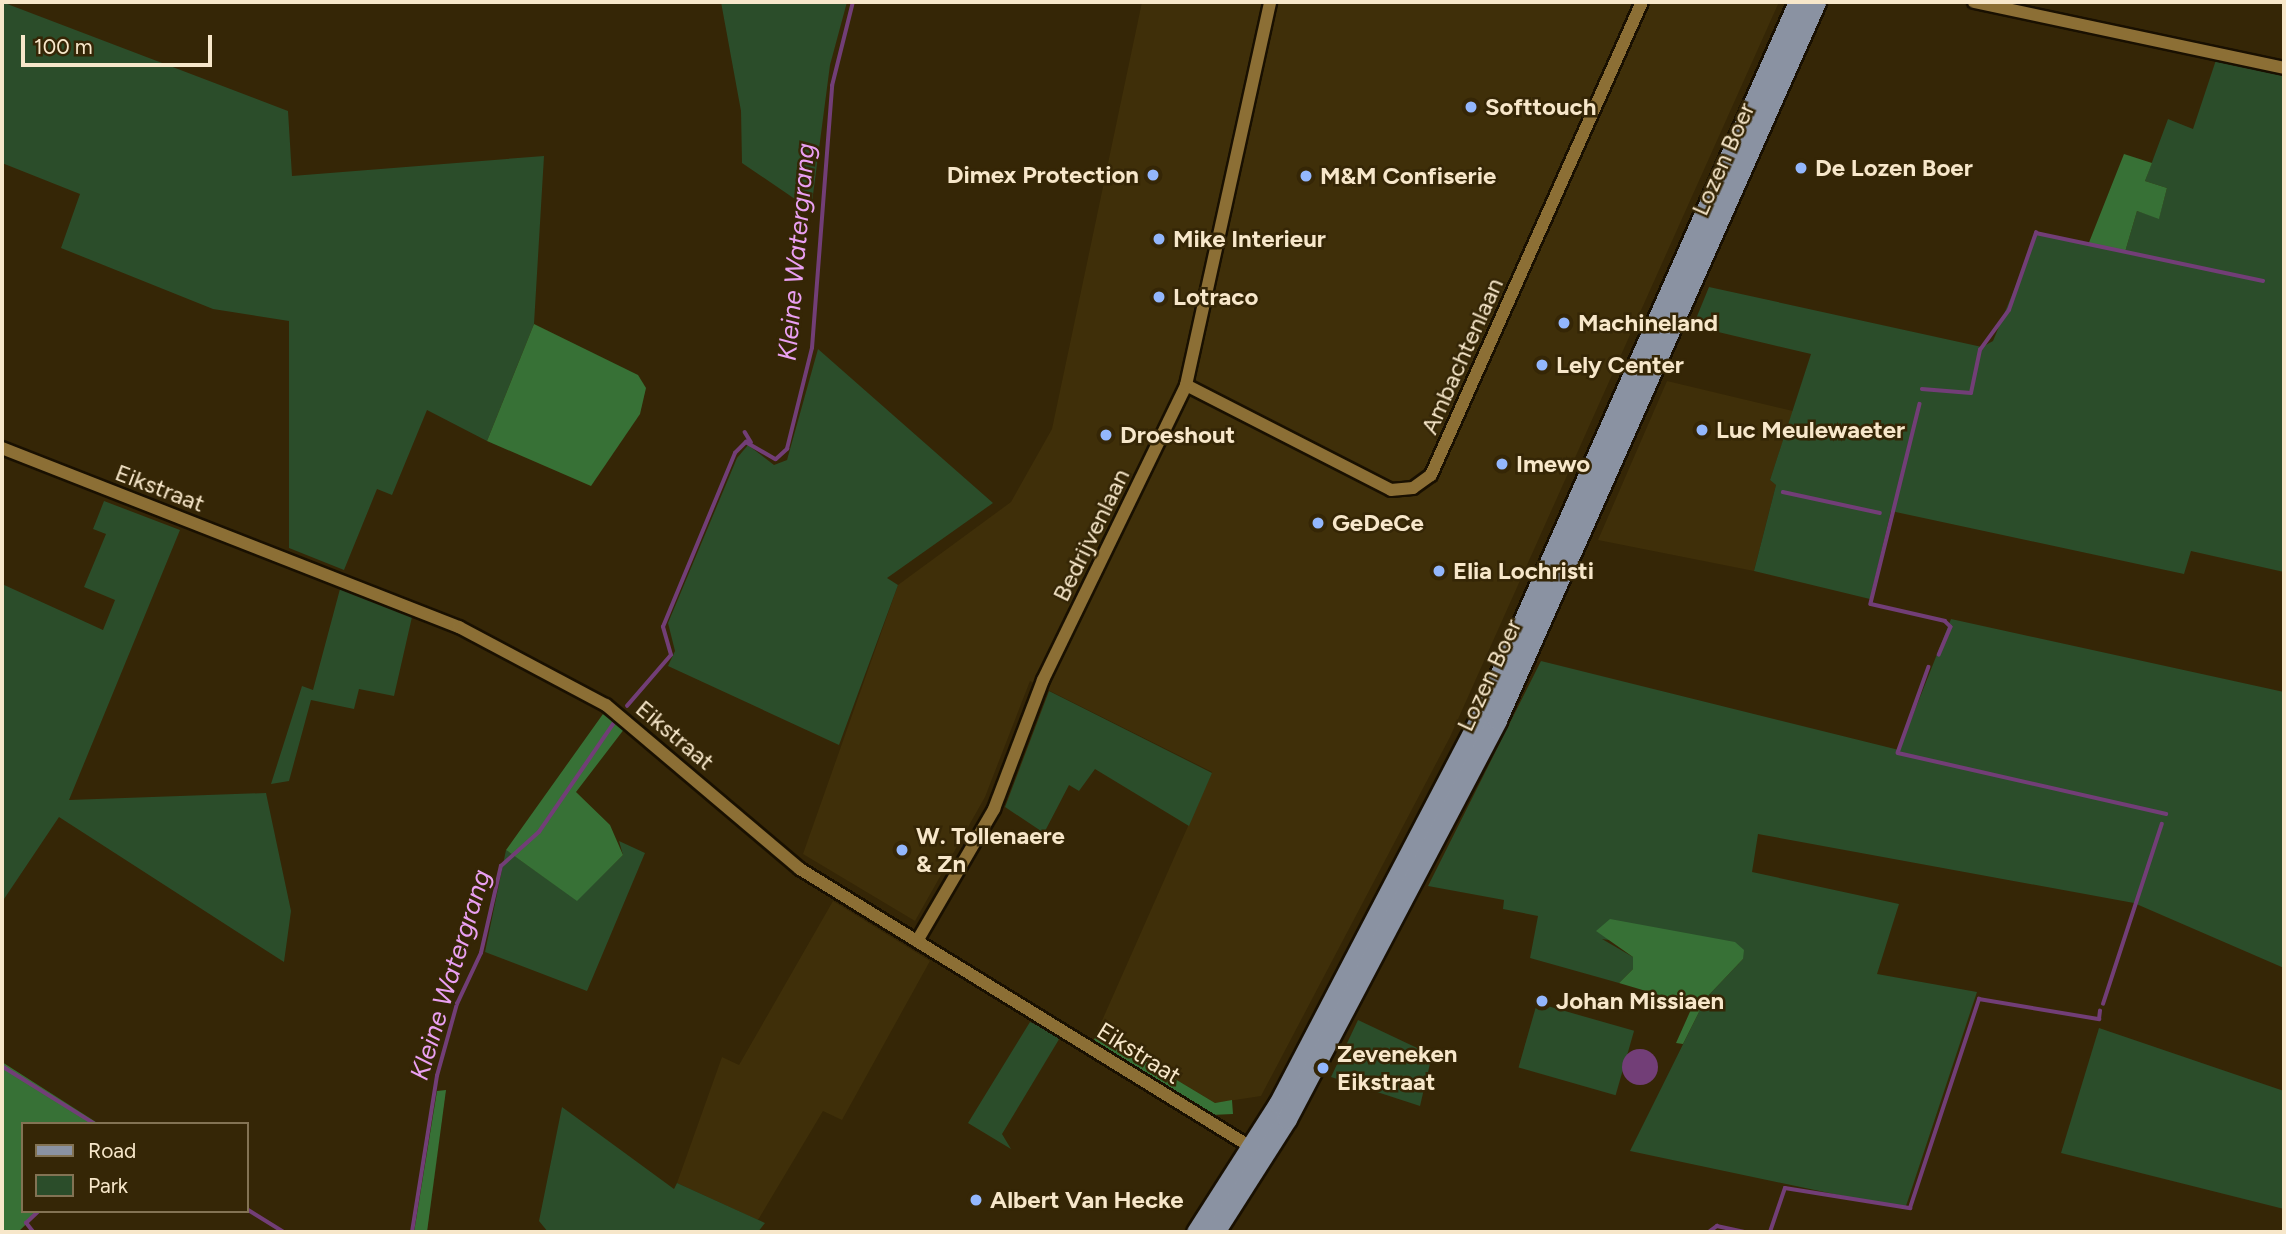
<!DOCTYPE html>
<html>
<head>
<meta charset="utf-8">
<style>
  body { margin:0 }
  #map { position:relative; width:2286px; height:1234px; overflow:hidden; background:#352606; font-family:Figtree,sans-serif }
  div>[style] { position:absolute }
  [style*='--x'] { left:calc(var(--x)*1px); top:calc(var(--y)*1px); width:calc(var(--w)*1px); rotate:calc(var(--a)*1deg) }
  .built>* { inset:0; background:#3f2f09 }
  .green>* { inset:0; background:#2b4d2a; transform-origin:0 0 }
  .forest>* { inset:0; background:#377136 }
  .water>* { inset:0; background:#723e77 }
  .round { border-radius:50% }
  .stream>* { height:3.5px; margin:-1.75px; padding:0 1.75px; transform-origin:1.75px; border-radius:1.75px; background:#723e77 }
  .roads { filter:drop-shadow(2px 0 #191001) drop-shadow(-2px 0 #191001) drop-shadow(0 2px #191001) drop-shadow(0 -2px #191001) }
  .street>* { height:12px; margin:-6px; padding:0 6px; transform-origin:6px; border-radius:6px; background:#8c6f35 }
  .primary>* { height:19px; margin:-9.5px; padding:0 9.5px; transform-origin:9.5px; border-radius:9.5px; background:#8a92a2 }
  .dots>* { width:19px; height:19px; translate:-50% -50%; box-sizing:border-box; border:4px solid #352606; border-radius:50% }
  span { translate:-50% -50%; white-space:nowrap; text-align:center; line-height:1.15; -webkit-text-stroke:5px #352606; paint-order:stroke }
  .poi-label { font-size:24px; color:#f7e7ca; font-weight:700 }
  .left { translate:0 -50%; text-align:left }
  .right { translate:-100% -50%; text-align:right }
  .street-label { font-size:24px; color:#f7e7ca }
  .water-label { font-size:26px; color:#eaa0f2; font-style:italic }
  .frame { position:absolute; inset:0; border:4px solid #f7e7ca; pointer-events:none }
  .legend { position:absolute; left:21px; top:1122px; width:228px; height:91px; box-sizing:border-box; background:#352606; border:2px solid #837354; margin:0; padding:9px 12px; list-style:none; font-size:21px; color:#f7e7ca }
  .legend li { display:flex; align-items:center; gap:14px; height:35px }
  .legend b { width:35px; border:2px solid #837354 }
  .scale { position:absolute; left:21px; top:35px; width:191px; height:32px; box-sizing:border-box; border:4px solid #f7e7ca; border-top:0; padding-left:9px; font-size:21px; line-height:24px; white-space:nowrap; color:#f7e7ca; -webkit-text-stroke:5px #352606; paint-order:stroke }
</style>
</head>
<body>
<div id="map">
  <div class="built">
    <div style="clip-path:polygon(1142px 2px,1779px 2px,1450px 737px,1261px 1096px,1215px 1103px,1097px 1032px,1212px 772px,1030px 681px,985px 797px,915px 921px,803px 854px,898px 585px,1011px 502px,1052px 429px)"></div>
    <div style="clip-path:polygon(1667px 381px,1793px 411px,1770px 480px,1776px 485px,1754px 571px,1598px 540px)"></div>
    <div style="clip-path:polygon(833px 901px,930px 961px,842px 1120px,823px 1111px,758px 1220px,677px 1183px,722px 1057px,739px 1065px)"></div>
  </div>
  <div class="green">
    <div style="clip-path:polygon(2px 2px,288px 111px,292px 176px,544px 156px,534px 324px,487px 441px,427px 410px,392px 495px,377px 489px,344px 570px,289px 548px,289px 321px,213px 309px,61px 248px,80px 194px,2px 163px)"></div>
    <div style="clip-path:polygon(721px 2px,847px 2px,830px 65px,811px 210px,742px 163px,741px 111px)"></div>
    <div style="clip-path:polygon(2216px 60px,2284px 75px,2284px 572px,2191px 551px,2184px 574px,1891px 511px,1870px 599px,1754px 571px,1776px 485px,1770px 480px,1811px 354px,1693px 326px,1709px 287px,1982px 347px,1993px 341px,2037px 234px,2125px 252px,2137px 211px,2159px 218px,2167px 188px,2145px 181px,2168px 119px,2193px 129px)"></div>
    <div style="clip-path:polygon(818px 349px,993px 503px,887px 578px,898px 585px,839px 745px,668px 666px,675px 651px,668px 623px,737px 458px,748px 445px,774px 465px,787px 460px)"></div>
    <div style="clip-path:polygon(104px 501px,180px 530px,69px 800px,266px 793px,291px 911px,284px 962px,59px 817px,2px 902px,2px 584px,103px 630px,115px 600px,84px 587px,106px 534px,93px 529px)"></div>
    <div style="clip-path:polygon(340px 589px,412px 617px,394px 696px,359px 689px,354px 709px,311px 700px,289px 781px,271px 784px,302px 686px,313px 690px)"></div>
    <div style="clip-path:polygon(1951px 619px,2284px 692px,2284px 968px,2134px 903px,1758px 834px,1752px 872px,1899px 904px,1877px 974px,1977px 992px,1905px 1209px,1630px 1151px,1706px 998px,1743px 959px,1602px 939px,1633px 957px,1633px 969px,1619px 983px,1530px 958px,1538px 916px,1503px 909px,1504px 900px,1428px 886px,1541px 661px,1899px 750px)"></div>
    <div style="clip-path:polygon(1049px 691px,1212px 773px,1189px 826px,1095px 769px,1079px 791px,1069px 785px,1044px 833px,1005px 807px)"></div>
    <div style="clip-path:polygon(619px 841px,645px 853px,587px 991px,485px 952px,506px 850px,577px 900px,623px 855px)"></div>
    <div style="left:1537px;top:1003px;width:101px;height:67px;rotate:16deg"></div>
    <div style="clip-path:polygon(1358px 1020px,1432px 1055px,1420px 1106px,1331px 1077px)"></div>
    <div style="clip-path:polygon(1030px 1022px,1061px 1036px,1002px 1134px,1011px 1149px,968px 1123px)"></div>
    <div style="clip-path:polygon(2099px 1028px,2284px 1091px,2284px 1209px,2061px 1153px)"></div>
    <div style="clip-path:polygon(562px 1107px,674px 1189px,677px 1183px,765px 1223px,758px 1232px,548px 1232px,539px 1221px)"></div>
  </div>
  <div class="forest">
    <div style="clip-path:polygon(2124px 154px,2152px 163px,2145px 181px,2167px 188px,2159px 219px,2137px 211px,2125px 252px,2088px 245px)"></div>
    <div style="clip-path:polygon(534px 324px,638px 375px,646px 388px,640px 414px,591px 486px,487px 441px)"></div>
    <div style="clip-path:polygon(603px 714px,625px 728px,576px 792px,610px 825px,623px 855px,577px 901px,506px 850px)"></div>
    <div style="clip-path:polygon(1610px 919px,1735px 942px,1744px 950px,1743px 959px,1706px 998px,1683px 1044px,1676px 1043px,1693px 1005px,1619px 983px,1633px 969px,1633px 957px,1596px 931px)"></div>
    <div style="clip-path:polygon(1097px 1032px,1215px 1103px,1232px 1100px,1233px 1114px,1211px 1115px,1094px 1040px)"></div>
    <div style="clip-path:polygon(2px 1062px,99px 1124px,23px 1124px,23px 1211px,40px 1211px,18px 1232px,2px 1232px)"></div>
    <div style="clip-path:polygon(446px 1090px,427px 1232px,414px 1232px,437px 1091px)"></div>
  </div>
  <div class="water">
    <div class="round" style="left:1622px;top:1049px;width:36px;height:36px"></div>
  </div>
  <div class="stream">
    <div style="--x:1922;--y:389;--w:49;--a:4.7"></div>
    <div style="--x:1971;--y:393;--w:44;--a:-78.2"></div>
    <div style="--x:1980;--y:350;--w:49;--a:-54.1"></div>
    <div style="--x:2009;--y:310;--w:82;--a:-70.7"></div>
    <div style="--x:2036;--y:233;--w:232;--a:11.9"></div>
    <div style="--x:1920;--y:404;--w:206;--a:103.8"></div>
    <div style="--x:1871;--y:604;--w:76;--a:12.9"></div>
    <div style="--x:1945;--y:621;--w:8;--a:45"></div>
    <div style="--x:1951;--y:627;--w:30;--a:113"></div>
    <div style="--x:745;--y:432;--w:12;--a:59"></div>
    <div style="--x:1783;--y:492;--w:99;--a:12.2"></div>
    <div style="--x:1929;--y:667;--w:91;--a:109.8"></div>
    <div style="--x:1898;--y:753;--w:275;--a:12.8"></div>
    <div style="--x:627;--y:706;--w:67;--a:-49.2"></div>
    <div style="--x:671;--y:655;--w:29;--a:-106"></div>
    <div style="--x:663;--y:627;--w:188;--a:-67.5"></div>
    <div style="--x:735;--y:453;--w:16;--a:-45"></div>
    <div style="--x:746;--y:442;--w:34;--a:30"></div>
    <div style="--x:776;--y:459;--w:15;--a:-42"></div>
    <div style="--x:787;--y:449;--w:104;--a:-76.1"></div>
    <div style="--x:812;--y:348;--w:263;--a:-85.6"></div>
    <div style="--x:832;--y:86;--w:87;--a:-76"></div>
    <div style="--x:2103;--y:1004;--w:189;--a:-71.9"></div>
    <div style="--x:2;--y:1066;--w:110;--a:31.9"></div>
    <div style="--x:247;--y:1209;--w:44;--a:31.9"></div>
    <div style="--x:33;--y:1232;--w:11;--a:-128"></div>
    <div style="--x:26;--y:1223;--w:18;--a:-43"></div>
    <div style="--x:412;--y:1232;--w:158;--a:-80.9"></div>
    <div style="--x:437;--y:1076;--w:75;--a:-74.5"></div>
    <div style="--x:457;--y:1004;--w:56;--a:-64.8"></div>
    <div style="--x:481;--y:953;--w:89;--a:-77.1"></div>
    <div style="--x:501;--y:866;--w:51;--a:-41.8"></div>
    <div style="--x:539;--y:832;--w:132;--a:-55.5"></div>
    <div style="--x:1709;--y:1232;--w:10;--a:-37"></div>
    <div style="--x:1717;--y:1226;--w:29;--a:12"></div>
    <div style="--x:1770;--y:1232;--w:46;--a:-71.2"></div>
    <div style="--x:1785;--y:1188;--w:127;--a:9.1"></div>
    <div style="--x:1910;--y:1208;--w:220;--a:-71.7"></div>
    <div style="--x:1979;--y:999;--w:122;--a:9.5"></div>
    <div style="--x:2099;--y:1019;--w:8;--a:-83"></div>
  </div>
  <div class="roads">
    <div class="street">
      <div style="--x:1974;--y:2;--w:317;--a:12"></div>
      <div style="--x:1186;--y:385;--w:230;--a:27.1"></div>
      <div style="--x:1391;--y:490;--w:22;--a:-5"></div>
      <div style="--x:1413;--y:488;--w:22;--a:-36"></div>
      <div style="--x:1431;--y:475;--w:518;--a:-65.96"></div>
      <div style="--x:2;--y:448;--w:491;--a:21.4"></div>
      <div style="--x:459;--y:627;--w:166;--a:28"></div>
      <div style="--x:606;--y:705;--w:254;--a:40.2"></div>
      <div style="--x:800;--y:869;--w:533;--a:31.66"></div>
      <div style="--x:917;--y:941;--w:153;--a:-59.7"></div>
      <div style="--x:994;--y:809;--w:138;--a:-69.2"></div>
      <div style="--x:1043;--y:680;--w:328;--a:-64.1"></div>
      <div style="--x:1186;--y:385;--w:392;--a:-77.6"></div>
    </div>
    <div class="primary">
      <div style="--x:1196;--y:1232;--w:152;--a:-57.4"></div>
      <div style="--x:1278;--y:1104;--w:441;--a:-62.4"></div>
      <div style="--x:1482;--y:713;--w:778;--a:-66.04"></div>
      <div style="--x:1215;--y:1232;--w:134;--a:-57.5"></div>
      <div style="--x:1287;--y:1119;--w:451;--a:-62.2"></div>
      <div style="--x:1497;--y:720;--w:786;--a:-66.04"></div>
    </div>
  </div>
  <div class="dots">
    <div style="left:1471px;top:107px;background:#93b7fd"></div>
    <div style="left:1801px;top:168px;background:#93b7fd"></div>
    <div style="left:1153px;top:175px;background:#93b7fd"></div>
    <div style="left:1306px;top:176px;background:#93b7fd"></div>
    <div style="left:1159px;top:239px;background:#93b7fd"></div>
    <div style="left:1159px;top:297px;background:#93b7fd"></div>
    <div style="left:1564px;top:323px;background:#93b7fd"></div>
    <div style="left:1542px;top:365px;background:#93b7fd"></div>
    <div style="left:1702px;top:430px;background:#93b7fd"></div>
    <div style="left:1106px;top:435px;background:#93b7fd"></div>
    <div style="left:1502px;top:464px;background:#93b7fd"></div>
    <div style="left:1318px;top:523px;background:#93b7fd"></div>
    <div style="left:1439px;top:571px;background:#93b7fd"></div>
    <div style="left:902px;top:850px;background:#93b7fd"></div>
    <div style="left:1542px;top:1001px;background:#93b7fd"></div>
    <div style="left:1323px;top:1068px;background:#93b7fd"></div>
    <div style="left:976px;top:1200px;background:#93b7fd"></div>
  </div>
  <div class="poi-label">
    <span class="left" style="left:1485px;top:107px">Softtouch</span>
    <span class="left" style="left:1815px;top:168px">De Lozen Boer</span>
    <span class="right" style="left:1139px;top:175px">Dimex Protection</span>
    <span class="left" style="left:1320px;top:176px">M&amp;M Confiserie</span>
    <span class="left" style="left:1173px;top:239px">Mike Interieur</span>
    <span class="left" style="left:1173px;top:297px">Lotraco</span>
    <span class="left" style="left:1578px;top:323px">Machineland</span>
    <span class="left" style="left:1556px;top:365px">Lely Center</span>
    <span class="left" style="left:1716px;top:430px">Luc Meulewaeter</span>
    <span class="left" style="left:1120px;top:435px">Droeshout</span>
    <span class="left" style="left:1516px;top:464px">Imewo</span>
    <span class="left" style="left:1332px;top:523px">GeDeCe</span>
    <span class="left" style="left:1453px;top:571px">Elia Lochristi</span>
    <span class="left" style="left:916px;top:850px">W. Tollenaere<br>&amp; Zn</span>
    <span class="left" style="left:1556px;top:1001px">Johan Missiaen</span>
    <span class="left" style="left:1337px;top:1068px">Zeveneken<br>Eikstraat</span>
    <span class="left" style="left:990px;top:1200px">Albert Van Hecke</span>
  </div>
  <div class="street-label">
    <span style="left:1723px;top:159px;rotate:-66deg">Lozen Boer</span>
    <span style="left:1462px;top:356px;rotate:-66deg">Ambachtenlaan</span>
    <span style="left:160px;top:488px;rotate:21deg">Eikstraat</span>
    <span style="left:1091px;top:535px;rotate:-64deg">Bedrijvenlaan</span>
    <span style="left:1489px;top:675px;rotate:-65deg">Lozen Boer</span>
    <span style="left:675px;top:735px;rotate:40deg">Eikstraat</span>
    <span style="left:1139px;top:1053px;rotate:32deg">Eikstraat</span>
  </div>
  <div class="water-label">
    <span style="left:797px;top:252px;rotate:-85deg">Kleine Watergrang</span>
    <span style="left:451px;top:975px;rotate:-73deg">Kleine Watergrang</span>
  </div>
  <div class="frame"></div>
  <ul class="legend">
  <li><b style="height:9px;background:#8a92a2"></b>Road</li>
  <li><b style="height:19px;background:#2b4d2a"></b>Park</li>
  </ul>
  <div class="scale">100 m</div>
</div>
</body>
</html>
